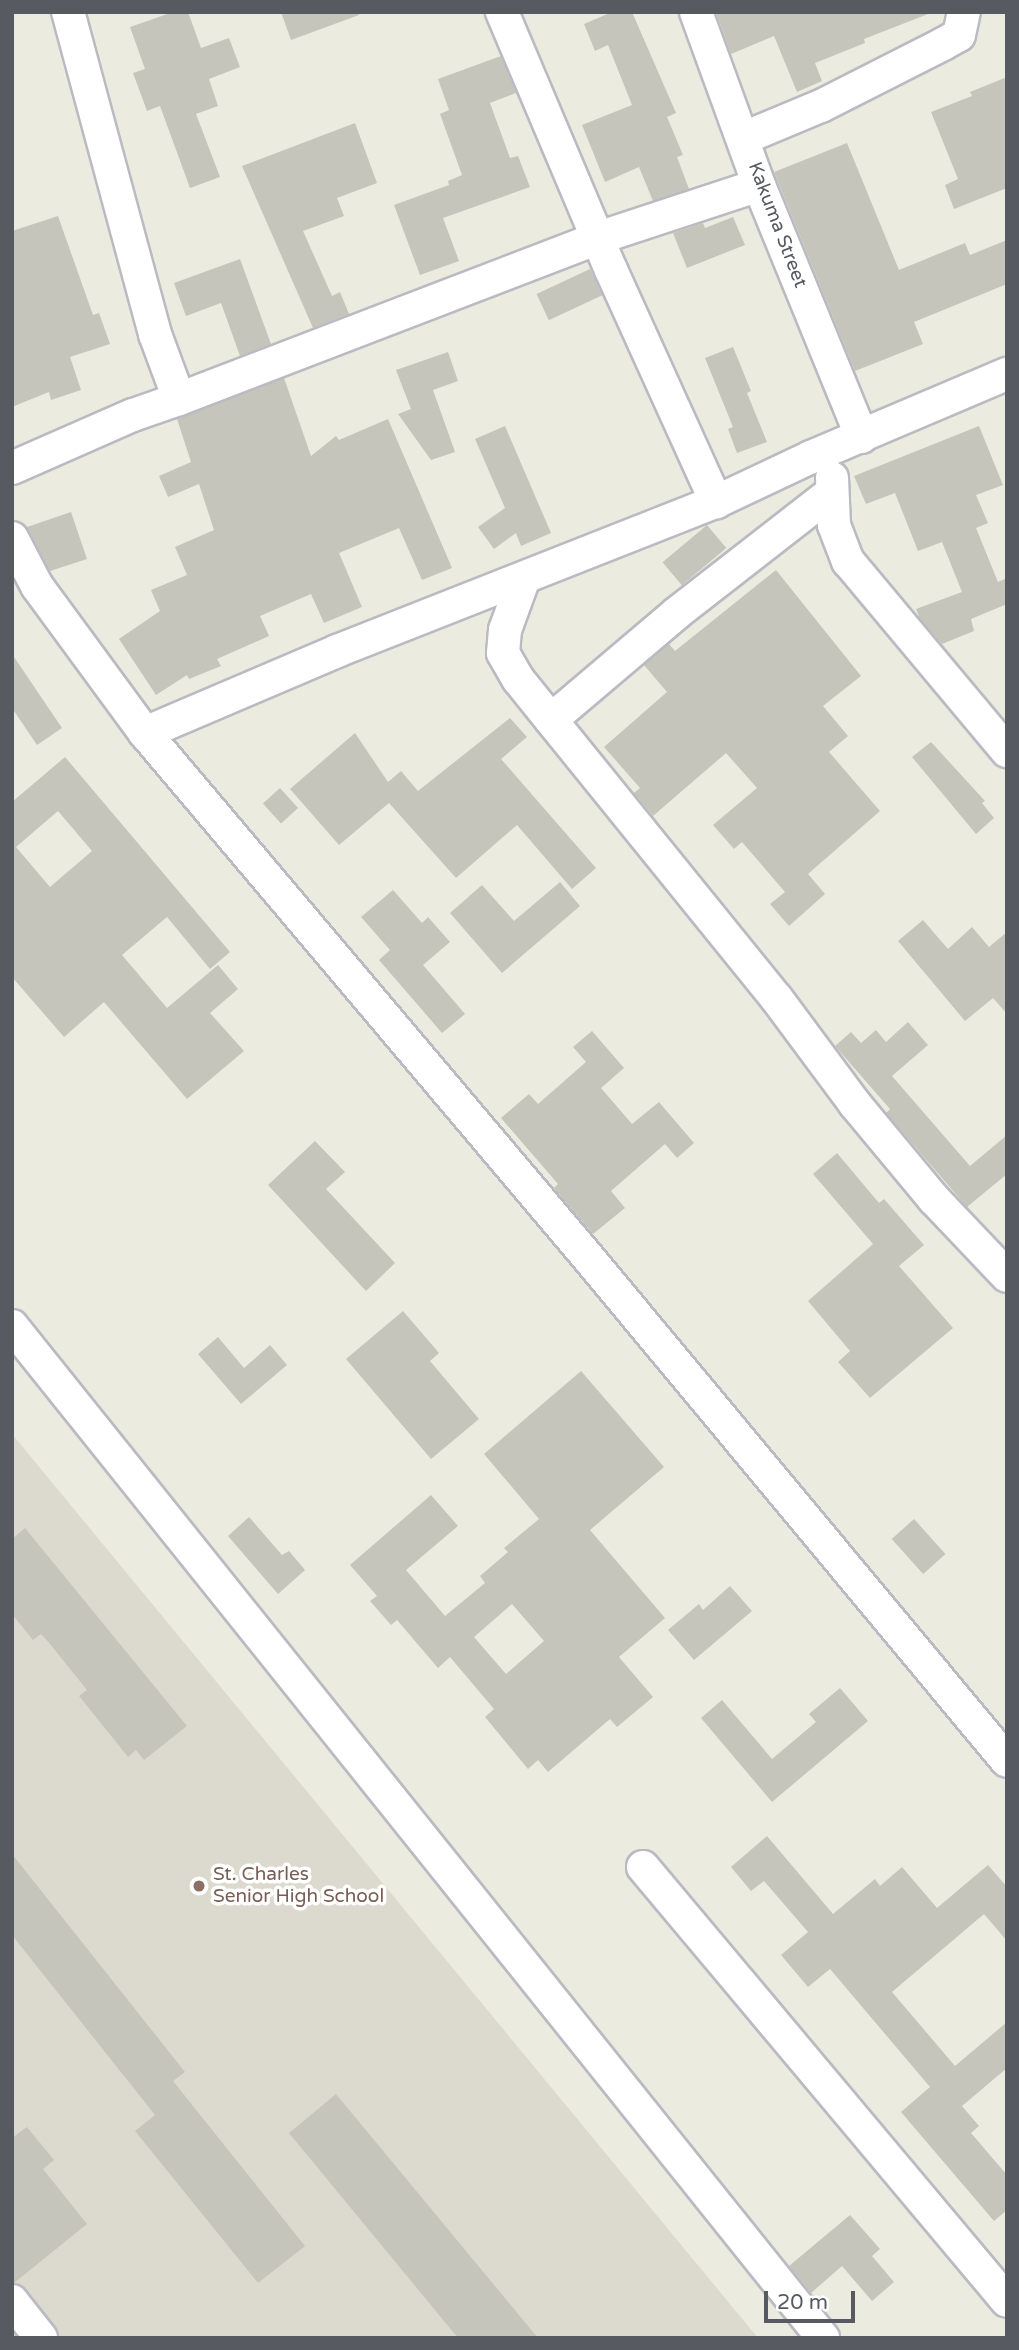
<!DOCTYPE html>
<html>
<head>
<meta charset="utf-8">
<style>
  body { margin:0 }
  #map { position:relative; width:1019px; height:2350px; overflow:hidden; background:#ecebdf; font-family:"Varela Round",sans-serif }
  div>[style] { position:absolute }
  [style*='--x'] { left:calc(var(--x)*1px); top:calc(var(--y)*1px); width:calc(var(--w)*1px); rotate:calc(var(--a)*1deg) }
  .education>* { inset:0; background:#dcdace }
  .building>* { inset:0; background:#c6c5bc; transform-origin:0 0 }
  .roads { filter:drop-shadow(2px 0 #babbc2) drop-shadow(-2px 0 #babbc2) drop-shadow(0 2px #babbc2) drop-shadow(0 -2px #babbc2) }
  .minor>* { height:32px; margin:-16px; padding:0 16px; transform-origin:16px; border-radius:16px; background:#fff }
  .dots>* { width:19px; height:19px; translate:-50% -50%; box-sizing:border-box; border:4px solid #fff; border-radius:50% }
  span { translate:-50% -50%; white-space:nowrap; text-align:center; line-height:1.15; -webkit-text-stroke:7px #fff; paint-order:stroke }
  .street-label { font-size:19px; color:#585a61 }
  .education-label { font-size:19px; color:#785e54 }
  .left { translate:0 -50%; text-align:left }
  .frame { position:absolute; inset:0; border:14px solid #585a61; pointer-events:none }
  .scale { position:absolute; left:764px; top:2291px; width:91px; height:32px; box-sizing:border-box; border:4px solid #585a61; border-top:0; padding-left:9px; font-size:21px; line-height:24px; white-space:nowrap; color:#585a61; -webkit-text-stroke:5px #fff; paint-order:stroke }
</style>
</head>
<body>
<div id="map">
  <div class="education">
    <div style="clip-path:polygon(12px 1434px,758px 2338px,12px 2338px)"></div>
  </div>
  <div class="building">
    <div style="clip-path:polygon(173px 12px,188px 12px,201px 48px,229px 38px,240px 67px,209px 79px,218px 106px,196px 114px,220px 177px,190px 188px,160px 106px,147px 111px,133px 73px,145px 69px,130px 27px)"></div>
    <div style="clip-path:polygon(281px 12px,358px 12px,359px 15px,291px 40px)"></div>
    <div style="clip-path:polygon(612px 12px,632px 12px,676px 113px,667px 117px,683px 155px,677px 157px,689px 189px,653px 201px,639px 167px,605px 182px,582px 125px,632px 105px,608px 45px,595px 51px,584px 24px)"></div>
    <div style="clip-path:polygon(716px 12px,927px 12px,928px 14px,864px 39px,865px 43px,815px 63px,822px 81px,797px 92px,774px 36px,731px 54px)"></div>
    <div style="clip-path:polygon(501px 56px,516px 93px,490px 103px,510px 158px,518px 156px,530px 187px,443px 218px,459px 261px,420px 275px,394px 205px,449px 185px,448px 181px,462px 175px,440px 114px,449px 110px,438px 79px)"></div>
    <div style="clip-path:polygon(1007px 77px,1007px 188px,954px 209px,945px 185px,958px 179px,931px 112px,972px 96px,970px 92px)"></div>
    <div style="clip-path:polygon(355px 123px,377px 183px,337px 198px,344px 216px,303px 231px,332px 296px,340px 292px,349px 314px,313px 328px,242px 166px)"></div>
    <div style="clip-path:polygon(847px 143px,899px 270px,965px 243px,970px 255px,1007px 240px,1007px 284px,914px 322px,923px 344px,855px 371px,774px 172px)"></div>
    <div style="clip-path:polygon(58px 216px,93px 315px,99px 313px,110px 344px,70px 357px,81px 390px,51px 400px,49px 392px,12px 407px,12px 231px)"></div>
    <div style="clip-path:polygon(733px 217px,745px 245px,687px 268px,673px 233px,703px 223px,705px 228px)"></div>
    <div style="clip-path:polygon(240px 259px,271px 344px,240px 356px,221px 303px,186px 316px,174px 283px)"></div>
    <div style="left:590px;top:269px;width:29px;height:59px;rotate:65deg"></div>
    <div style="clip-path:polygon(733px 347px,751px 391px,747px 393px,767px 442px,737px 453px,728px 429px,733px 427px,705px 358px)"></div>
    <div style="clip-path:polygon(448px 352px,458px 381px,433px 390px,455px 452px,431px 460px,398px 414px,411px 409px,396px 370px)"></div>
    <div style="clip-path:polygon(284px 378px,311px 456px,336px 436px,339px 440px,388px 419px,452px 568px,422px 580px,399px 528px,339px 553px,362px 607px,324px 623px,311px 594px,260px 616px,269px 636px,217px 659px,221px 666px,189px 679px,187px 675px,156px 695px,119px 639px,160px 611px,151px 590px,187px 575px,175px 547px,214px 530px,199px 484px,168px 497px,159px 476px,191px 462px,177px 419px)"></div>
    <div style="clip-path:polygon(505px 426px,551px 533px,521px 546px,516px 533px,494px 549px,478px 527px,505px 508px,475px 439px)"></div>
    <div style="clip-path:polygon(979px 426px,1003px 485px,976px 495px,988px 523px,976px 528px,998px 582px,1007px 578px,1007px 604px,971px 619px,974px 631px,942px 644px,920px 619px,916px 609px,962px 592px,942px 542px,918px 551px,895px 493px,866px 504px,854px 476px)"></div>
    <div style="clip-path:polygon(71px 512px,87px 559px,50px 571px,27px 527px)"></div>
    <div style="left:707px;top:525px;width:30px;height:58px;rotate:50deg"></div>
    <div style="clip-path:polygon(776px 570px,861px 676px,823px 706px,848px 736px,829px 752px,880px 811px,808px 874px,825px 894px,789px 926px,770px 904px,785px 892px,742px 842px,734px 849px,713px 825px,757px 788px,726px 753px,653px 816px,634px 793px,640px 788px,604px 747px,667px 692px,644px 665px,669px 644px,675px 651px)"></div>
    <div style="clip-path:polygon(12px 654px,62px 728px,37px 745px,12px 708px)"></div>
    <div style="clip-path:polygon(510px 718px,527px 737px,501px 759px,596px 868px,572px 889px,517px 825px,456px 878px,389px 803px,339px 845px,290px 789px,355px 733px,388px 782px,401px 771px,418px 791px)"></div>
    <div style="clip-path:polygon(931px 742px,985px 801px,982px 803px,994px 818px,976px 834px,912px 757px)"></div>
    <div style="clip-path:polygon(evenodd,65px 757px,230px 952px,210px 969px,167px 917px,122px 955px,167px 1008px,218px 965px,238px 989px,210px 1013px,244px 1051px,187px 1099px,104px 1002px,64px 1037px,12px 977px,12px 802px,65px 757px,58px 811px,92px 851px,50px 887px,16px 847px,58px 811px)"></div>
    <div style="left:280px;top:788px;width:27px;height:23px;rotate:48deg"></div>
    <div style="clip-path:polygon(560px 882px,580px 906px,502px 973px,450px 913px,482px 885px,514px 921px)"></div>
    <div style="clip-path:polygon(393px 890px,422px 923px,428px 917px,450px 942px,423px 965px,465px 1014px,442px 1033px,379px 960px,390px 950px,361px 917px)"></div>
    <div style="clip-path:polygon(923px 920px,948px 949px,972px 927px,989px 947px,1007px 932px,1007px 1014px,993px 998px,965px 1021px,898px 941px)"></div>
    <div style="clip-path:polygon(908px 1022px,928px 1045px,892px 1076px,970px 1166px,1007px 1135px,1007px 1174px,967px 1207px,886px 1113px,890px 1109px,835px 1046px,851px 1032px,861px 1043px,876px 1030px,886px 1042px)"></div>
    <div style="clip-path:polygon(592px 1031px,624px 1068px,601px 1088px,632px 1124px,659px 1102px,694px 1143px,677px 1158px,665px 1144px,611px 1191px,625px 1208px,593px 1234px,554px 1188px,558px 1184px,501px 1118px,529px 1094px,538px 1104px,586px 1062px,573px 1047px)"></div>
    <div style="clip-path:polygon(315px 1141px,345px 1172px,326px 1189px,395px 1263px,366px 1291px,268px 1185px)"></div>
    <div style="clip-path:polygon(837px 1153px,879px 1203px,884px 1199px,924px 1245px,899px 1266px,953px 1328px,870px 1398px,838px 1362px,850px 1351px,808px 1301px,873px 1244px,813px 1174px)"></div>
    <div style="clip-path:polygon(403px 1311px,439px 1353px,430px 1361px,479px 1419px,431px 1459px,346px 1359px)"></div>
    <div style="clip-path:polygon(218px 1337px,244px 1368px,270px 1345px,287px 1365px,241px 1404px,198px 1354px)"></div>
    <div style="clip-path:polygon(evenodd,581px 1371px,664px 1467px,590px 1530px,665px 1618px,619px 1657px,653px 1697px,617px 1727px,610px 1719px,548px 1772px,538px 1760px,528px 1769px,485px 1717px,494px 1709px,450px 1657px,438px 1668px,397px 1620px,391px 1625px,370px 1601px,377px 1596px,350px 1565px,431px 1495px,458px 1526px,406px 1570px,445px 1616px,485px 1583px,480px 1576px,508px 1552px,504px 1548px,539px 1519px,484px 1454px,581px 1371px,512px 1604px,544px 1641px,506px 1674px,474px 1637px,512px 1604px)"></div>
    <div style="clip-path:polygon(249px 1517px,282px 1555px,289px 1551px,305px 1570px,278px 1594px,228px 1536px)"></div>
    <div style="left:914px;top:1519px;width:47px;height:30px;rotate:48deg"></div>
    <div style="clip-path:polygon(25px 1528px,187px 1726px,144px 1760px,136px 1750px,128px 1757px,79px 1696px,87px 1690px,50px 1644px,41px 1634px,33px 1640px,12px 1614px,12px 1539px)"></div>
    <div style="clip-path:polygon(730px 1586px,752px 1611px,694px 1660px,668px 1630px,699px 1604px,703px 1610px)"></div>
    <div style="clip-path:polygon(840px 1688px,868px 1721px,772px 1802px,701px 1718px,722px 1700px,772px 1759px,816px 1722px,809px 1714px)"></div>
    <div style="clip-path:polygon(767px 1836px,833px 1914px,875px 1879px,880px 1886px,902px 1867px,937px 1908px,988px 1865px,1007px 1887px,1007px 1941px,984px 1914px,892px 1992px,955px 2066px,1007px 2022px,1007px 2068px,962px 2106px,979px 2126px,971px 2133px,1007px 2175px,1007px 2210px,994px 2221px,901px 2112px,930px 2087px,830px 1969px,808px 1987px,781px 1955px,808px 1932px,764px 1881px,751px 1891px,731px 1867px)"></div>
    <div style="clip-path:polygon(12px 1854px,185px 2072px,173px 2081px,305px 2246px,258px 2283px,135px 2131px,155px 2115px,12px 1935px)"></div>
    <div style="clip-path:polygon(336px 2094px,538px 2338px,458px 2338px,289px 2133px)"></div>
    <div style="clip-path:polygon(27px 2127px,54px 2160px,43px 2169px,87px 2224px,14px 2283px,12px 2138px)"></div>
    <div style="clip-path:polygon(850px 2215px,880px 2249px,872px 2256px,894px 2282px,872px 2301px,842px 2266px,811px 2293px,789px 2266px)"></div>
  </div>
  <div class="roads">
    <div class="minor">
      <div style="--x:502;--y:12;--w:280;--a:67.1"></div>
      <div style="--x:611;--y:270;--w:255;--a:65.6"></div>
      <div style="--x:696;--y:12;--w:184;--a:70"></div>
      <div style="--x:759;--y:185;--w:272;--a:67.8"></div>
      <div style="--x:744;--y:138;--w:83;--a:-22.6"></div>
      <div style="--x:821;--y:106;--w:137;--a:-26.9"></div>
      <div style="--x:943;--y:44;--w:18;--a:-29"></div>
      <div style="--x:959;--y:35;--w:24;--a:-78"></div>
      <div style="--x:179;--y:399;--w:449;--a:-21"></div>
      <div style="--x:598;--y:238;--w:169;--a:-18.2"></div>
      <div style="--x:12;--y:468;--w:132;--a:-23.7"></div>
      <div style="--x:133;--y:415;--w:49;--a:-19.2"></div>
      <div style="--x:179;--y:399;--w:69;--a:-110.3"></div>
      <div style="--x:155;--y:334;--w:334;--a:-105.1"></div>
      <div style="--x:832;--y:478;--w:47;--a:87.6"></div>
      <div style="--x:834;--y:525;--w:39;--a:69"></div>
      <div style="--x:848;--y:561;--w:248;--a:50.1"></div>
      <div style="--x:831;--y:493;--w:195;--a:142.1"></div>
      <div style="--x:677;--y:613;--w:165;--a:139.7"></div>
      <div style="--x:551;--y:720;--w:359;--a:51"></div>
      <div style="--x:777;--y:999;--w:131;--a:53.4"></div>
      <div style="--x:855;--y:1104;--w:124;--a:50.3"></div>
      <div style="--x:934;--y:1199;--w:106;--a:46.5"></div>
      <div style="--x:12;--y:538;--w:54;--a:62.5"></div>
      <div style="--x:37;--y:586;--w:182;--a:53.7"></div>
      <div style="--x:145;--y:733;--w:691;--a:49.81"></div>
      <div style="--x:591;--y:1261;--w:650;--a:50.24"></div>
      <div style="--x:524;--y:578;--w:55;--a:110.1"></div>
      <div style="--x:505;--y:630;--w:23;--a:95"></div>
      <div style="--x:503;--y:653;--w:30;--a:60"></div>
      <div style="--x:518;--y:679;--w:53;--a:51.2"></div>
      <div style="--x:145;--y:733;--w:209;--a:-23.1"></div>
      <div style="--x:337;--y:651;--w:407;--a:-21.5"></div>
      <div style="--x:716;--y:502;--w:105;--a:-25.3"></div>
      <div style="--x:811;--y:457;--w:213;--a:-23"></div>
      <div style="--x:12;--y:1326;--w:1297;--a:51.29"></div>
      <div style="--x:643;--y:1867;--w:566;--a:50.01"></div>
      <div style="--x:12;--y:2301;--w:47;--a:51.9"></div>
    </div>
  </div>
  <div class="dots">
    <div style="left:199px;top:1886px;background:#8d6e63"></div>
  </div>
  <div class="street-label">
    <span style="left:777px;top:225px;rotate:69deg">Kakuma Street</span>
  </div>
  <div class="education-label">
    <span class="left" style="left:213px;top:1886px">St. Charles<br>Senior High School</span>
  </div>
  <div class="frame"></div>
  <div class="scale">20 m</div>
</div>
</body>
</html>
